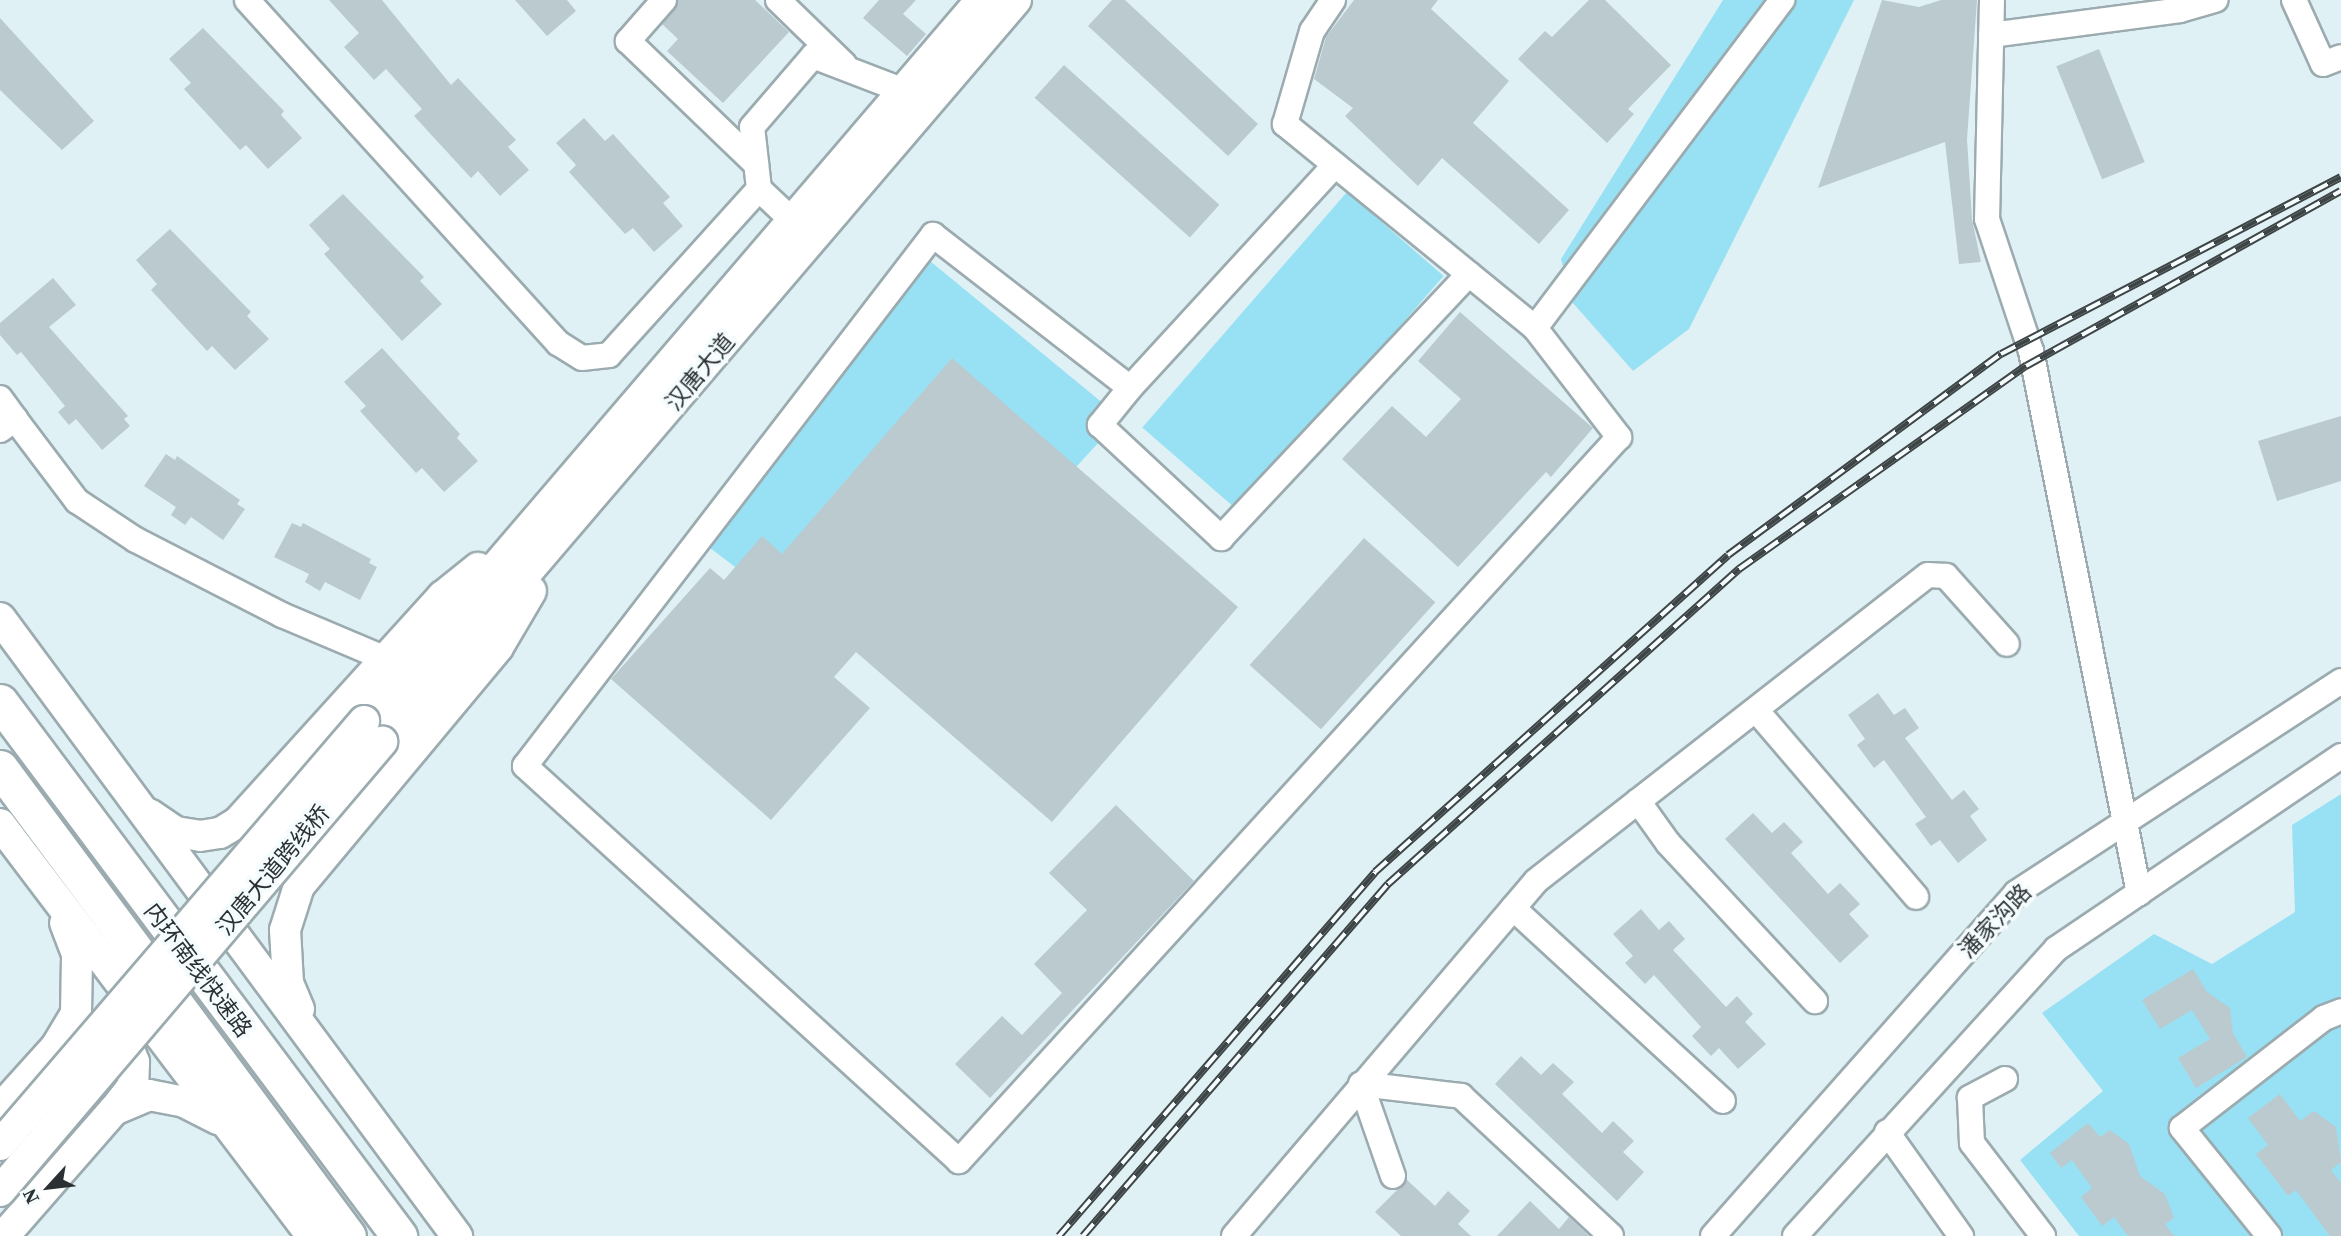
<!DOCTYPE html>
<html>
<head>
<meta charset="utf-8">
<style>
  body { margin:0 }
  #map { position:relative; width:2341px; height:1236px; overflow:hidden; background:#e0f1f5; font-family:"Source Serif 4","Noto Sans SC",serif }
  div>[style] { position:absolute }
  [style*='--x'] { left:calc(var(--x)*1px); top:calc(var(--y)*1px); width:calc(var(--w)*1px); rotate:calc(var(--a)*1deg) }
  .green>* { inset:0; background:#98e1f4; transform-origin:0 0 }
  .building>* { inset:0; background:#bacacf; transform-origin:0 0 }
  .roads { filter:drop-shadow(2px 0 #9babaf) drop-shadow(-2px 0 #9babaf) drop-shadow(0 2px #9babaf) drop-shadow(0 -2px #9babaf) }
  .minor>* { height:24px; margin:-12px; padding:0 12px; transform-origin:12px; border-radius:12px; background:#fff }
  .major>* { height:30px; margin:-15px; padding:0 15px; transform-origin:15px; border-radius:15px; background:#fff }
  .highway>* { height:35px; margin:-17.5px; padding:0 17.5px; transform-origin:17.5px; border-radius:17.5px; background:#fff }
  .rail>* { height:8px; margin-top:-4px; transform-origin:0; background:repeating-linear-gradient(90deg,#f5fcfe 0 16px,#3e4547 0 32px); box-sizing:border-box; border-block:2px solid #3e4547 }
  .bridges { filter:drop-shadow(2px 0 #9babaf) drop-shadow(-2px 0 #9babaf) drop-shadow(0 2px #9babaf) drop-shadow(0 -2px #9babaf) }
  .major-bridge>* { height:30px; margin:-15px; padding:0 15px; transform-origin:15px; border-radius:15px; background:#fff }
  span { translate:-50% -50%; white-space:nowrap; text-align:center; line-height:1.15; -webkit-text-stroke:7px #f5fcfe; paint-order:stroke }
  .street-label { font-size:23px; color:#2b3133 }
  .north { position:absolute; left:14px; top:1152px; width:70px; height:70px; -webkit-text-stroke:5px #f5fcfe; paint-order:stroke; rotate:243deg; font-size:19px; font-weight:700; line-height:28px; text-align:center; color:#2b3133 }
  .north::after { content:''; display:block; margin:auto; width:24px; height:32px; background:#2b3133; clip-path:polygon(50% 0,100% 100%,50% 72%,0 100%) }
</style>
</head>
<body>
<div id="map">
  <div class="green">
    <div style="clip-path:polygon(1723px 0,1854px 0,1689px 329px,1633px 371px,1572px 302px,1561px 259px)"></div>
    <div style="left:1347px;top:192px;width:128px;height:312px;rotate:41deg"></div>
    <div style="clip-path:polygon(930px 261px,1121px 418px,1067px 477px,779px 600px,710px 548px)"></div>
    <div style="clip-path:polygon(2341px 794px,2341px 1236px,2079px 1236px,2020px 1160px,2103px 1091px,2042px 1013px,2154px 934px,2212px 964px,2295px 912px,2292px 825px)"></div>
  </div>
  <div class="building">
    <div style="clip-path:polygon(329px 0,382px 0,451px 85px,458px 78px,516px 140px,508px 147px,529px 170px,500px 196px,478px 171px,471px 178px,414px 116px,422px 109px,386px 69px,374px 80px,344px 47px,359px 33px)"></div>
    <div style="clip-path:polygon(515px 0,567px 0,576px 11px,547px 36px)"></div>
    <div style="clip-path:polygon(678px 0,755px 0,789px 32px,723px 103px,667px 51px,678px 39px,662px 24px)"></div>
    <div style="clip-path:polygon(879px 0,916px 0,903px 14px,926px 34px,907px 56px,863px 18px)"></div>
    <div style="clip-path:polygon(1112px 0,1125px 0,1258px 124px,1228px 156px,1088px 26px)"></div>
    <div style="clip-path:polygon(1354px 0,1438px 0,1431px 9px,1509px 81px,1473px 123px,1569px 210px,1539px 244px,1442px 158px,1418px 186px,1345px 116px,1353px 108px,1314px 79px,1326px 37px)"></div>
    <div style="clip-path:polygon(1589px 0,1605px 0,1671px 65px,1628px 109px,1634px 114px,1607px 143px,1518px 59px,1545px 31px,1552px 37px)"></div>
    <div style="clip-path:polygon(1882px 0,1919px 7px,1941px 0,1977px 0,1967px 139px,1972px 219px,1981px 262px,1959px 264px,1945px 142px,1818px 188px)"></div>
    <div style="clip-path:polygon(0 18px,94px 121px,62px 150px,0 90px)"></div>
    <div style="clip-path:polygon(203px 28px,284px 111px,281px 115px,302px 138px,268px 169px,246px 145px,240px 150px,184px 89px,191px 83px,169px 59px)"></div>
    <div style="left:2099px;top:49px;width:122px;height:46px;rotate:68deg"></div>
    <div style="left:1064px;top:65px;width:209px;height:44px;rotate:42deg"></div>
    <div style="clip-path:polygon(584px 118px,605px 141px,613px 134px,670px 197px,663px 203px,683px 226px,654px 252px,633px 228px,625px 234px,569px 172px,576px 165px,556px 143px)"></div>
    <div style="clip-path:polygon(343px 194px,424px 277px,420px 281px,442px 304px,402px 341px,324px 254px,330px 249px,309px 225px)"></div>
    <div style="clip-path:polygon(170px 229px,251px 312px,247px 316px,269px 339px,235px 370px,212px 346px,207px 351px,151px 290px,157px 284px,136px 260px)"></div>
    <div style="clip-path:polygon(53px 278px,76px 305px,49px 327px,128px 416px,124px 419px,130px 426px,102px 450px,76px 419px,69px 425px,58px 412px,65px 406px,21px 352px,17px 355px,0 335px,0 323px)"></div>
    <div style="clip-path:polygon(1460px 312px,1593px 428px,1551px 477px,1546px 472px,1458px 567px,1342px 459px,1392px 406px,1426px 437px,1461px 399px,1418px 361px)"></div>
    <div style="clip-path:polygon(382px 348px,460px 434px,457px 438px,478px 461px,444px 492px,422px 468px,416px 473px,360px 411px,366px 406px,344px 382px)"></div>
    <div style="clip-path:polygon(952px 358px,1238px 607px,1052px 822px,856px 652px,834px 677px,870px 708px,771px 820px,611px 679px,710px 568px,724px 580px,762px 536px,782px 554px)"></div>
    <div style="clip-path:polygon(2341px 416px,2341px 481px,2277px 501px,2258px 441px)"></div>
    <div style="clip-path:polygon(166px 454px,175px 460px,177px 456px,240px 500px,237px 504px,245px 509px,223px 540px,191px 517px,185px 525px,171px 515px,176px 507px,144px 486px)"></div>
    <div style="clip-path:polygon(292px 523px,301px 527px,303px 523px,371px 559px,369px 563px,377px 567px,360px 600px,325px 582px,320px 591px,305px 582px,309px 574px,274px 557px)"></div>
    <div style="left:1364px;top:538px;width:96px;height:171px;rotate:42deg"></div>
    <div style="clip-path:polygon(1878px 693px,1894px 715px,1905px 708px,1919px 728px,1905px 738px,1952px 800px,1964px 790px,1979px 809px,1970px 816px,1987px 840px,1958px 863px,1940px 840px,1931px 846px,1915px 824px,1926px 817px,1884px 760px,1874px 768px,1857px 745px,1865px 739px,1848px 715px)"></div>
    <div style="clip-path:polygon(1116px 805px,1194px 881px,990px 1098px,955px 1064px,1002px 1016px,1022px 1035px,1062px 993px,1034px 964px,1087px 910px,1049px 873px)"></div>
    <div style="clip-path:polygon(1753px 813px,1772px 833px,1784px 822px,1803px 842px,1791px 853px,1828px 894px,1840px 883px,1860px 904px,1849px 914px,1869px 936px,1840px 963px,1725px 839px)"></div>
    <div style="clip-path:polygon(1641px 909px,1659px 930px,1669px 921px,1685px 939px,1673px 950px,1726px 1007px,1737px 996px,1753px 1014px,1745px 1022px,1766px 1044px,1738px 1069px,1719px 1048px,1711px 1056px,1692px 1036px,1701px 1027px,1654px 975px,1645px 984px,1625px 963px,1633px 956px,1613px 934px)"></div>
    <div style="clip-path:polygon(2193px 969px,2207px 992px,2230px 1008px,2233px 1033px,2247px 1057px,2196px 1088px,2178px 1058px,2210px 1039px,2192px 1010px,2160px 1029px,2142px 1000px)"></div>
    <div style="clip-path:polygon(1521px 1056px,1541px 1075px,1553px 1063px,1574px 1082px,1562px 1094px,1602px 1133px,1613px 1121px,1634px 1141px,1623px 1152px,1644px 1172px,1617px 1201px,1495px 1084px)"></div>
    <div style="clip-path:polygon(2280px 1094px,2300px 1121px,2314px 1111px,2336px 1127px,2341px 1162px,2331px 1170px,2341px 1183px,2341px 1236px,2330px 1236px,2296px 1190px,2288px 1196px,2256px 1154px,2268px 1145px,2248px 1118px)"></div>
    <div style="clip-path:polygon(2088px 1123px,2100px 1137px,2110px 1130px,2129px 1144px,2140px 1176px,2165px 1194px,2174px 1218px,2165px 1224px,2174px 1236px,2128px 1236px,2114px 1217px,2102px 1226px,2081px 1197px,2092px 1188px,2072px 1160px,2061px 1168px,2050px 1153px)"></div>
    <div style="clip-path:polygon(1407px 1180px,1435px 1206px,1448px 1191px,1470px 1211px,1458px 1224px,1471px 1236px,1401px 1236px,1375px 1212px)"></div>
    <div style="clip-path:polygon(1530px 1201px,1559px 1229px,1569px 1217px,1589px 1236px,1497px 1236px)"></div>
  </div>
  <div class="roads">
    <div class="minor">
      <div style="--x:247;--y:0;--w:463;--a:47.8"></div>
      <div style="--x:558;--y:343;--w:28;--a:32"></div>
      <div style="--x:582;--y:358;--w:27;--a:-6"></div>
      <div style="--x:609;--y:355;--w:224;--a:-47.9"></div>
      <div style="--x:759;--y:189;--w:62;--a:-96.4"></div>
      <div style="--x:752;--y:127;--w:94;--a:-49.3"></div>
      <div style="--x:813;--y:56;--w:97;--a:21"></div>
      <div style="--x:664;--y:0;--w:55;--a:131.3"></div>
      <div style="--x:628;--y:41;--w:178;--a:43.9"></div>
      <div style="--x:778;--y:0;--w:92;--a:44.1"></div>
      <div style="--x:1333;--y:0;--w:37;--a:124"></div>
      <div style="--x:1312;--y:31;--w:97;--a:106.2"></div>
      <div style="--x:1285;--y:124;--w:323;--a:39.2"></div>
      <div style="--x:1535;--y:328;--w:138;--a:52.4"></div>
      <div style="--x:1619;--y:437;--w:980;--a:132.35"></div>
      <div style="--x:959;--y:1161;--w:587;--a:-137.69"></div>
      <div style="--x:525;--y:766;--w:670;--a:-52.46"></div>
      <div style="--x:933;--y:235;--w:249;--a:37.8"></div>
      <div style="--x:1130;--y:388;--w:303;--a:-47.4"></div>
      <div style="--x:1992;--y:0;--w:219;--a:91.3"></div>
      <div style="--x:1987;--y:219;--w:139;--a:71.6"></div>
      <div style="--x:2031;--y:351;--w:553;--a:78.73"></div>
      <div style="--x:2294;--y:0;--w:70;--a:65.6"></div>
      <div style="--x:2323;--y:64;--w:19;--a:-21"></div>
      <div style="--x:1991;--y:35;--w:191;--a:-7.5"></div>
      <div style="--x:2180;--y:10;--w:37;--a:-16"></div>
      <div style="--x:759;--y:189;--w:47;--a:43.3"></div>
      <div style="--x:1535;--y:328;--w:411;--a:-53"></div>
      <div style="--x:1130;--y:388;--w:48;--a:129"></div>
      <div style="--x:1100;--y:425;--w:166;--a:43"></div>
      <div style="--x:1221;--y:538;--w:362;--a:-46.8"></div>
      <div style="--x:0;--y:398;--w:26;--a:54"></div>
      <div style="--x:0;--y:430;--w:19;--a:-36"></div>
      <div style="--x:15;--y:419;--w:103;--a:52.9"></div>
      <div style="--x:77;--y:501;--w:71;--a:33.5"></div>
      <div style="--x:136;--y:540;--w:164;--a:27.2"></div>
      <div style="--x:282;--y:615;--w:113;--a:22.9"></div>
      <div style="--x:1756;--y:710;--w:246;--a:49.4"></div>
      <div style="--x:1638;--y:801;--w:52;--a:54.5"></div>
      <div style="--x:1668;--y:843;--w:216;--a:47.1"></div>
      <div style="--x:1513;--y:908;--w:285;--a:42.6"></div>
      <div style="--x:2005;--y:1079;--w:40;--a:152"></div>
      <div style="--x:1970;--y:1098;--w:45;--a:87.5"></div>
      <div style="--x:1972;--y:1143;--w:117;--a:52.6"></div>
      <div style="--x:1887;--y:1132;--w:128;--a:54.6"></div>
      <div style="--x:1393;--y:1176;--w:97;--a:-109.2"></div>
      <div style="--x:1361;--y:1084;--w:101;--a:6.8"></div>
      <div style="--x:1461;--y:1096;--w:205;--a:43"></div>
      <div style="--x:1234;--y:1236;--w:466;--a:-49.6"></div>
      <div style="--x:1536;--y:881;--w:497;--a:-38"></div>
      <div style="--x:1928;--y:575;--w:18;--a:3"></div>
      <div style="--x:1946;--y:576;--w:91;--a:48.1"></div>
      <div style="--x:1713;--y:1236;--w:458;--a:-48.5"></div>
      <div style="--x:2016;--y:893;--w:388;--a:-33.1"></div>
      <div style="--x:1795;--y:1236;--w:388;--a:-47.7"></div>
      <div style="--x:2056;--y:949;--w:344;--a:-34.1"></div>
      <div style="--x:2269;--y:1236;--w:139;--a:-128.9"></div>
      <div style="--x:2182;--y:1128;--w:180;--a:-37.8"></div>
      <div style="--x:2324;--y:1018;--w:18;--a:-22"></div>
    </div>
    <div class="major">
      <div style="--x:0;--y:618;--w:769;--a:53.52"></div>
      <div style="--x:364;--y:721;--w:949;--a:-49.44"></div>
      <div style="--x:382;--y:742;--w:976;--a:-49.49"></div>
      <div style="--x:149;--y:814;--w:32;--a:34"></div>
      <div style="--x:176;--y:832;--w:24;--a:9"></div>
      <div style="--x:200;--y:836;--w:20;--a:-9"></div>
      <div style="--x:220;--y:833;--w:21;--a:-31"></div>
      <div style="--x:238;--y:822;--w:305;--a:-47.8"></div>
      <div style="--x:443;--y:596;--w:45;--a:-38.7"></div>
      <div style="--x:0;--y:824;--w:517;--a:52.86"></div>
      <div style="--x:299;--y:1009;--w:28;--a:-113"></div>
      <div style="--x:288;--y:983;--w:53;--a:-93.2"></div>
      <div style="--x:285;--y:930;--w:46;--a:-72.3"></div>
      <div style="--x:299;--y:886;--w:311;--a:-50.2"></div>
      <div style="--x:498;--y:647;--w:65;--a:-59.5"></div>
      <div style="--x:108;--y:1031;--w:17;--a:21"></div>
      <div style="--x:124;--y:1037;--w:27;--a:68"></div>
      <div style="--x:134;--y:1062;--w:24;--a:92"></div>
      <div style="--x:133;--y:1086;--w:31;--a:128"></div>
      <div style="--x:0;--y:1109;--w:84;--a:-47.9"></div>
      <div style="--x:56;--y:1047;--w:39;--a:-59"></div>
      <div style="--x:76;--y:1014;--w:60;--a:-89"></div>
      <div style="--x:77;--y:954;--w:33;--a:-111"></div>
      <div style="--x:4;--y:1236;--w:167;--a:-48.9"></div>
      <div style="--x:114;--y:1110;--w:38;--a:-23"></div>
      <div style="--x:149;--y:1095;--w:36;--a:11"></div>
      <div style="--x:184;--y:1102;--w:38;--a:27"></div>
    </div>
    <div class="highway">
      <div style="--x:0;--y:702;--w:667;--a:53.23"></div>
      <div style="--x:0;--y:768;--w:583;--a:53.37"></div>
    </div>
  </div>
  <div class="rail">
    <div style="--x:1059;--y:1236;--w:482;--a:-49"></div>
    <div style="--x:1375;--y:872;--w:474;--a:-41.9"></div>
    <div style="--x:1728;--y:555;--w:339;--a:-36.4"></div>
    <div style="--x:2001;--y:354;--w:383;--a:-27.5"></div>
    <div style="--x:1083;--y:1236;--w:466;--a:-49.1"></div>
    <div style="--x:1388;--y:884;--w:472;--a:-41.9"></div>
    <div style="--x:1739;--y:569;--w:352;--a:-35.3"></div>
    <div style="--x:2026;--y:366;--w:360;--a:-29.1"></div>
  </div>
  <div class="bridges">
    <div class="major-bridge">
      <div style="--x:0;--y:1145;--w:559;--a:-49.35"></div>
      <div style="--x:0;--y:1191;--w:590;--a:-49.61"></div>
    </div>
  </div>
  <div class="street-label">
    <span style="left:700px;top:372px;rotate:-50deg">汉唐大道</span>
    <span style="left:273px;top:870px;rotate:-50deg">汉唐大道跨线桥</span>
    <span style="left:1995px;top:921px;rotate:-46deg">潘家沟路</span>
    <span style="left:198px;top:970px;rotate:53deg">内环南线快速路</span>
  </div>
  <div class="north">N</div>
</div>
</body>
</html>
